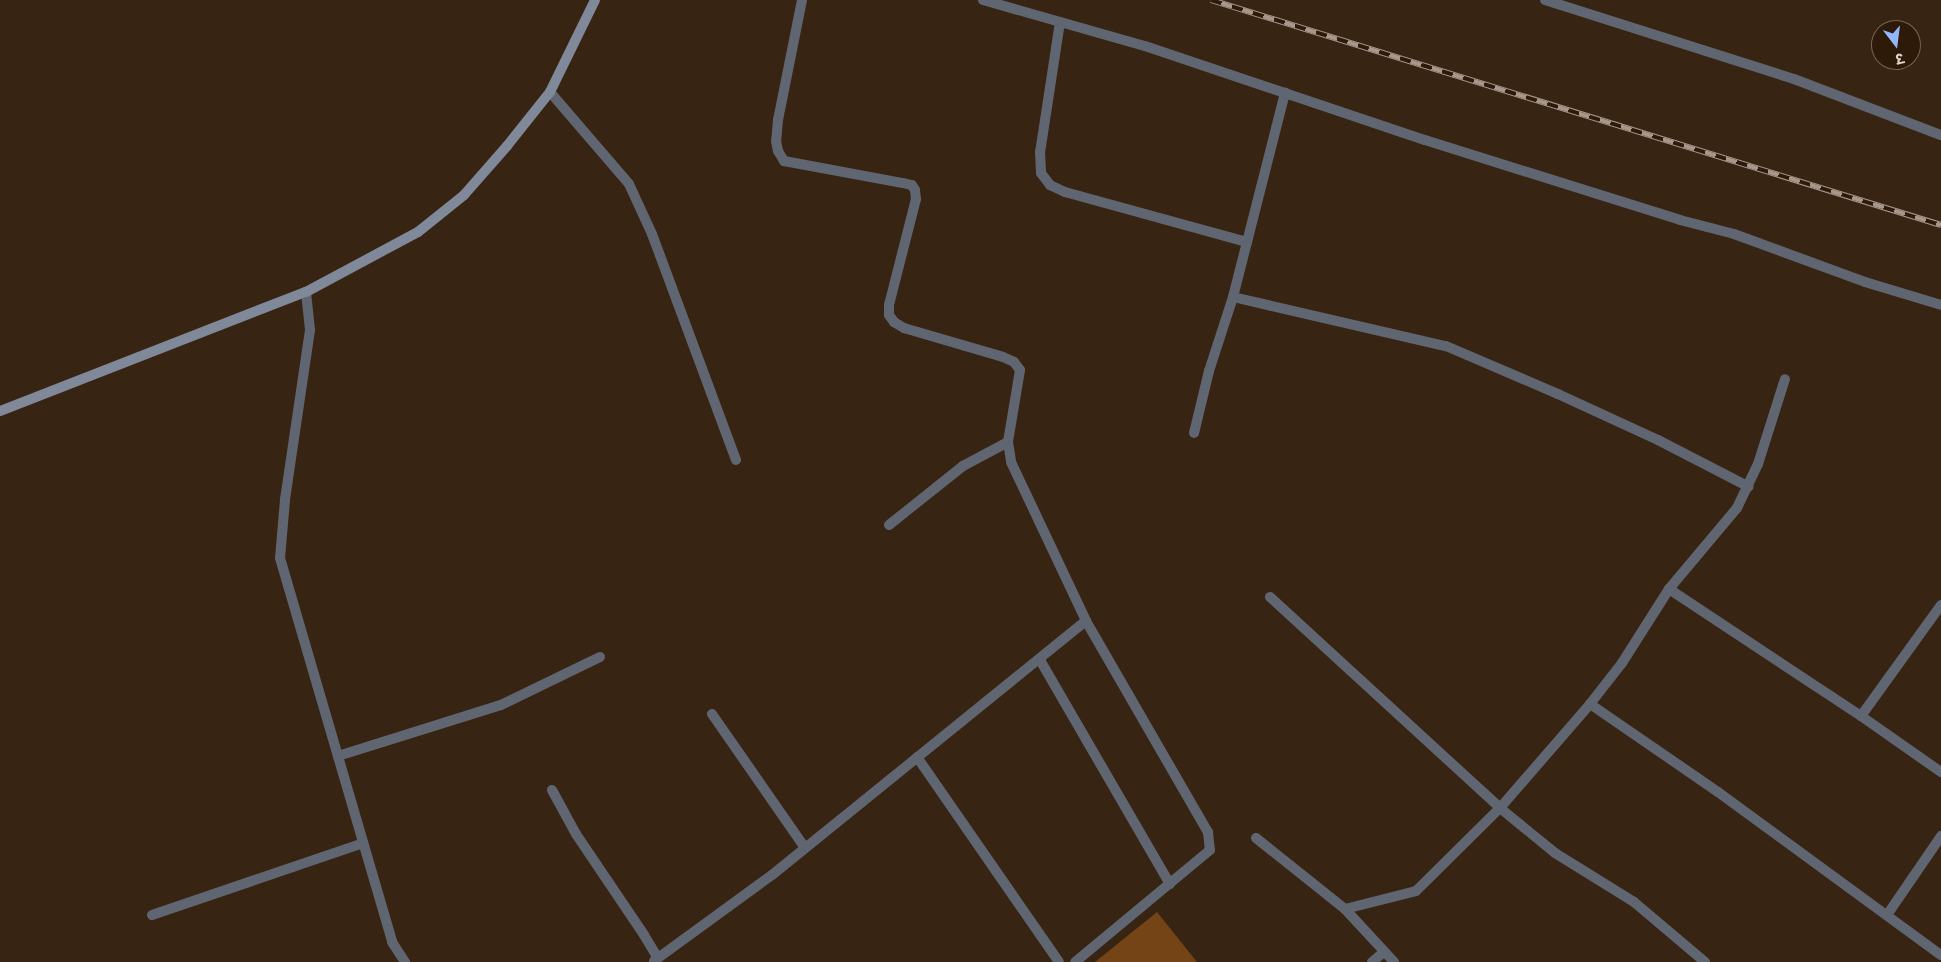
<!DOCTYPE html>
<html>
<head>
<meta charset="utf-8">
<style>
  body { margin:0 }
  #map { position:relative; width:1941px; height:962px; overflow:hidden; background:#382413; font-family:Poppins,"Noto Sans Devanagari",sans-serif }
  div>[style] { position:absolute }
  [style*='--x'] { left:calc(var(--x)*1px); top:calc(var(--y)*1px); width:calc(var(--w)*1px); rotate:calc(var(--a)*1deg) }
  .green>* { inset:0; background:#744316 }
  .street>* { height:10px; margin:-5px; padding:0 5px; transform-origin:5px; border-radius:5px; background:#606671 }
  .secondary>* { height:10px; margin:-5px; padding:0 5px; transform-origin:5px; border-radius:5px; background:#80899a }
  .rail>* { height:5.5px; margin-top:-2.75px; transform-origin:0; background:repeating-linear-gradient(90deg,#2d1a09 0 11px,#a8988c 0 22px); box-sizing:border-box; border-block:1px solid #a8988c }
  span { translate:-50% -50%; white-space:nowrap; text-align:center; line-height:1.15; -webkit-text-stroke:4px #2d1a09; paint-order:stroke }
  .north { position:absolute; left:1871px; top:20px; width:50px; height:50px; box-sizing:border-box; background:#2d1a09; border:1px solid #756456; border-radius:50%; rotate:165deg; font-size:14px; font-weight:700; line-height:20px; text-align:center; color:#e0d3c9 }
  .north::after { content:''; display:block; margin:auto; width:18px; height:22px; background:#93b7fd; clip-path:polygon(50% 0,100% 100%,50% 72%,0 100%) }
</style>
</head>
<body>
<div id="map">
  <div class="green">
    <div style="clip-path:polygon(1157px 912px,1197px 962px,1095px 962px)"></div>
  </div>
  <div class="street">
    <div style="--x:802;--y:0;--w:122;--a:101.3"></div>
    <div style="--x:778;--y:120;--w:21;--a:95"></div>
    <div style="--x:776;--y:141;--w:10;--a:79"></div>
    <div style="--x:778;--y:151;--w:12;--a:59"></div>
    <div style="--x:784;--y:161;--w:121;--a:10.5"></div>
    <div style="--x:903;--y:183;--w:9;--a:13"></div>
    <div style="--x:912;--y:185;--w:6;--a:59"></div>
    <div style="--x:915;--y:190;--w:9;--a:84"></div>
    <div style="--x:916;--y:199;--w:109;--a:104.3"></div>
    <div style="--x:889;--y:305;--w:10;--a:90"></div>
    <div style="--x:889;--y:315;--w:9;--a:54"></div>
    <div style="--x:894;--y:322;--w:12;--a:31"></div>
    <div style="--x:904;--y:328;--w:103;--a:16.3"></div>
    <div style="--x:1003;--y:357;--w:12;--a:24"></div>
    <div style="--x:1014;--y:362;--w:10;--a:53"></div>
    <div style="--x:1020;--y:370;--w:73;--a:99.5"></div>
    <div style="--x:1008;--y:442;--w:20;--a:81"></div>
    <div style="--x:1011;--y:462;--w:176;--a:64.7"></div>
    <div style="--x:1086;--y:621;--w:244;--a:60"></div>
    <div style="--x:1208;--y:832;--w:18;--a:84"></div>
    <div style="--x:1210;--y:850;--w:175;--a:140.3"></div>
    <div style="--x:983;--y:0;--w:168;--a:15.9"></div>
    <div style="--x:1145;--y:46;--w:295;--a:18.6"></div>
    <div style="--x:1425;--y:140;--w:267;--a:17.4"></div>
    <div style="--x:1680;--y:220;--w:56;--a:14.5"></div>
    <div style="--x:1734;--y:234;--w:140;--a:20.1"></div>
    <div style="--x:1865;--y:282;--w:79;--a:16.8"></div>
    <div style="--x:1545;--y:0;--w:261;--a:17.6"></div>
    <div style="--x:1794;--y:79;--w:157;--a:20.9"></div>
    <div style="--x:1060;--y:22;--w:132;--a:98.7"></div>
    <div style="--x:1040;--y:152;--w:21;--a:87"></div>
    <div style="--x:1041;--y:173;--w:15;--a:53"></div>
    <div style="--x:1050;--y:185;--w:17;--a:25"></div>
    <div style="--x:1065;--y:192;--w:189;--a:15.4"></div>
    <div style="--x:550;--y:92;--w:121;--a:49.3"></div>
    <div style="--x:629;--y:184;--w:55;--a:65.3"></div>
    <div style="--x:652;--y:234;--w:241;--a:69.6"></div>
    <div style="--x:306;--y:292;--w:38;--a:84"></div>
    <div style="--x:310;--y:330;--w:172;--a:98.4"></div>
    <div style="--x:285;--y:500;--w:58;--a:94.9"></div>
    <div style="--x:280;--y:558;--w:400;--a:73.7"></div>
    <div style="--x:392;--y:942;--w:24;--a:57"></div>
    <div style="--x:1233;--y:297;--w:219;--a:13"></div>
    <div style="--x:1446;--y:346;--w:122;--a:23.2"></div>
    <div style="--x:1558;--y:394;--w:110;--a:24.7"></div>
    <div style="--x:1658;--y:440;--w:102;--a:27.3"></div>
    <div style="--x:1194;--y:433;--w:64;--a:-76.4"></div>
    <div style="--x:1209;--y:371;--w:78;--a:-72"></div>
    <div style="--x:1233;--y:297;--w:211;--a:-75.7"></div>
    <div style="--x:889;--y:525;--w:95;--a:-38.6"></div>
    <div style="--x:963;--y:466;--w:51;--a:-28.1"></div>
    <div style="--x:1669;--y:589;--w:230;--a:33.5"></div>
    <div style="--x:1861;--y:716;--w:98;--a:35"></div>
    <div style="--x:1270;--y:597;--w:312;--a:42.5"></div>
    <div style="--x:1500;--y:808;--w:71;--a:39.3"></div>
    <div style="--x:1555;--y:853;--w:93;--a:31.8"></div>
    <div style="--x:1634;--y:902;--w:93;--a:40.2"></div>
    <div style="--x:1040;--y:660;--w:259;--a:59.9"></div>
    <div style="--x:1590;--y:704;--w:155;--a:34.5"></div>
    <div style="--x:1718;--y:792;--w:276;--a:36.2"></div>
    <div style="--x:712;--y:714;--w:163;--a:55.2"></div>
    <div style="--x:1861;--y:716;--w:137;--a:-54.2"></div>
    <div style="--x:338;--y:756;--w:171;--a:-17.4"></div>
    <div style="--x:501;--y:705;--w:110;--a:-25.9"></div>
    <div style="--x:917;--y:757;--w:249;--a:55.3"></div>
    <div style="--x:552;--y:790;--w:50;--a:61.4"></div>
    <div style="--x:576;--y:834;--w:122;--a:56"></div>
    <div style="--x:644;--y:935;--w:27;--a:59"></div>
    <div style="--x:658;--y:958;--w:5;--a:143"></div>
    <div style="--x:1256;--y:838;--w:114;--a:38.6"></div>
    <div style="--x:1345;--y:909;--w:72;--a:47.2"></div>
    <div style="--x:1345;--y:909;--w:73;--a:-14.2"></div>
    <div style="--x:1416;--y:891;--w:118;--a:-44.7"></div>
    <div style="--x:1500;--y:808;--w:138;--a:-49.1"></div>
    <div style="--x:1590;--y:704;--w:52;--a:-52"></div>
    <div style="--x:1622;--y:663;--w:88;--a:-57.6"></div>
    <div style="--x:1669;--y:589;--w:106;--a:-50"></div>
    <div style="--x:1737;--y:508;--w:49;--a:-64.5"></div>
    <div style="--x:1758;--y:464;--w:89;--a:-72.4"></div>
    <div style="--x:152;--y:915;--w:223;--a:-18.8"></div>
    <div style="--x:1887;--y:915;--w:96;--a:-55.6"></div>
    <div style="--x:658;--y:958;--w:141;--a:-36.1"></div>
    <div style="--x:772;--y:875;--w:404;--a:-39"></div>
    <div style="--x:1372;--y:962;--w:16;--a:-40"></div>
  </div>
  <div class="secondary">
    <div style="--x:0;--y:411;--w:328;--a:-21.3"></div>
    <div style="--x:306;--y:292;--w:127;--a:-28.2"></div>
    <div style="--x:418;--y:232;--w:59;--a:-38.8"></div>
    <div style="--x:464;--y:195;--w:65;--a:-48.7"></div>
    <div style="--x:507;--y:146;--w:69;--a:-51.5"></div>
    <div style="--x:550;--y:92;--w:102;--a:-63.9"></div>
  </div>
  <div class="rail">
    <div style="--x:1211;--y:0;--w:764;--a:17.13"></div>
  </div>
  <div class="north">उ</div>
</div>
</body>
</html>
